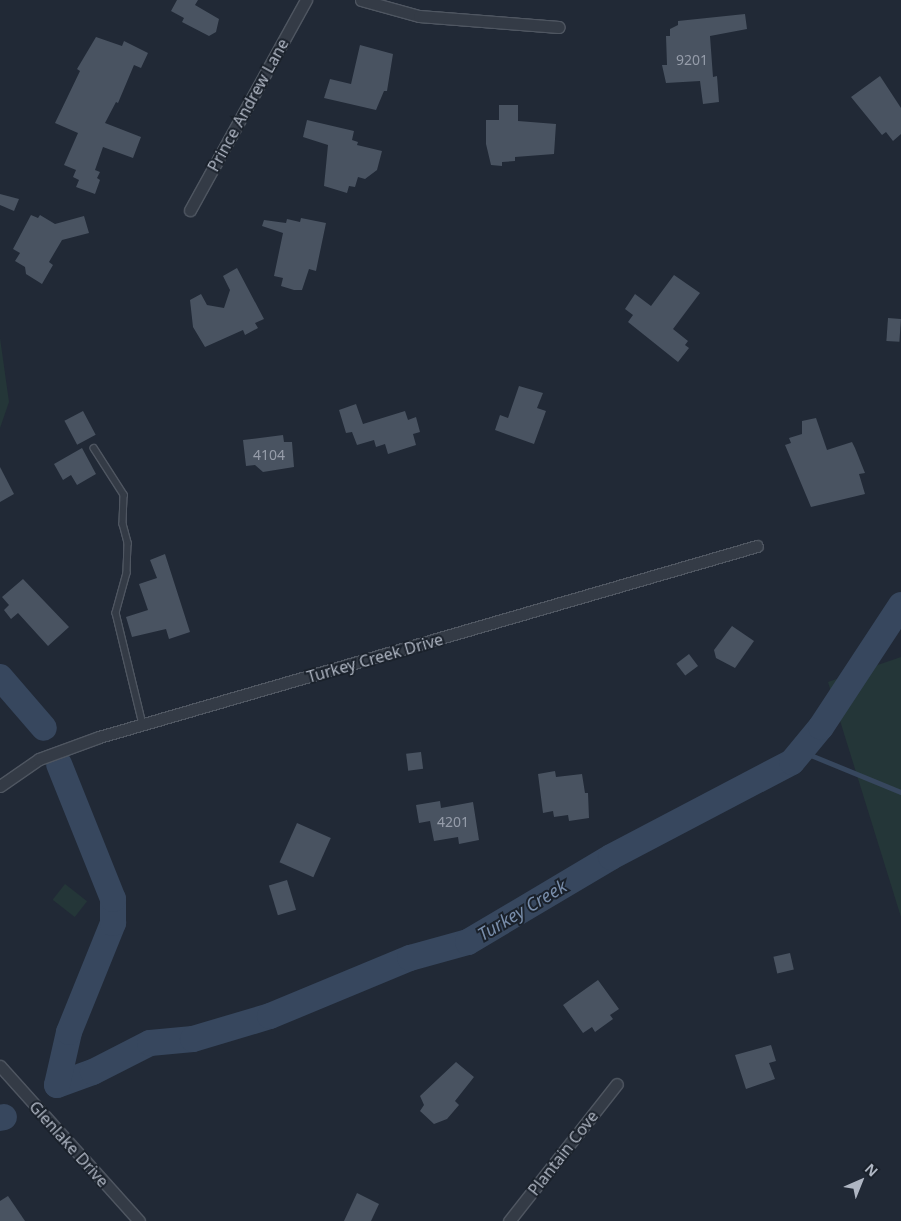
<!DOCTYPE html>
<html>
<head>
<meta charset="utf-8">
<style>
  body { margin:0 }
  #map { position:relative; width:901px; height:1221px; overflow:hidden; background:#212936; font-family:"Noto Sans",sans-serif }
  div>[style] { position:absolute }
  [style*='--x'] { left:calc(var(--x)*1px); top:calc(var(--y)*1px); width:calc(var(--w)*1px); rotate:calc(var(--a)*1deg) }
  .green>* { inset:0; background:#243638; transform-origin:0 0 }
  .stream>* { height:4.5px; margin:-2.25px; padding:0 2.25px; transform-origin:2.25px; border-radius:2.25px; background:#37475e }
  .river>* { height:26px; margin:-13px; padding:0 13px; transform-origin:13px; border-radius:13px; background:#37475e }
  .building>* { inset:0; background:#495361; transform-origin:0 0 }
  .roads { filter:drop-shadow(1px 0 #4f5661) drop-shadow(-1px 0 #4f5661) drop-shadow(0 1px #4f5661) drop-shadow(0 -1px #4f5661) }
  .lane>* { height:5.5px; margin:-2.75px; padding:0 2.75px; transform-origin:2.75px; border-radius:2.75px; background:#343b46 }
  .street>* { height:11px; margin:-5.5px; padding:0 5.5px; transform-origin:5.5px; border-radius:5.5px; background:#343b46 }
  span { translate:-50% -50%; white-space:nowrap; text-align:center; line-height:1.15; -webkit-text-stroke:4px #1a212b; paint-order:stroke }
  .number-label { font-size:14px; color:#969daa }
  .number-label span { -webkit-text-stroke-width:0 }
  .street-label { font-size:16px; color:#afb6c3 }
  .water-label { font-size:18px; color:#788daa; font-style:italic }
  .north { position:absolute; left:836px; top:1156px; width:50px; height:50px; -webkit-text-stroke:4px #1a212b; paint-order:stroke; rotate:44deg; font-size:14px; font-weight:700; line-height:20px; text-align:center; color:#afb6c3 }
  .north::after { content:''; display:block; margin:auto; width:18px; height:22px; background:#afb6c3; clip-path:polygon(50% 0,100% 100%,50% 72%,0 100%) }
</style>
</head>
<body>
<div id="map">
  <div class="green">
    <div style="clip-path:polygon(0 338px,9px 402px,0 428px)"></div>
    <div style="clip-path:polygon(901px 657px,901px 917px,828px 682px)"></div>
    <div style="left:65px;top:884px;width:28px;height:20px;rotate:38deg"></div>
  </div>
  <div class="stream">
    <div style="--x:801;--y:751;--w:108;--a:22.3"></div>
  </div>
  <div class="river">
    <div style="--x:0;--y:677;--w:67;--a:49.2"></div>
    <div style="--x:57;--y:1085;--w:38;--a:-20"></div>
    <div style="--x:93;--y:1072;--w:64;--a:-27"></div>
    <div style="--x:150;--y:1043;--w:43;--a:-5.3"></div>
    <div style="--x:193;--y:1039;--w:80;--a:-16.6"></div>
    <div style="--x:270;--y:1016;--w:152;--a:-22.5"></div>
    <div style="--x:410;--y:958;--w:60;--a:-15.4"></div>
    <div style="--x:468;--y:942;--w:166;--a:-30.7"></div>
    <div style="--x:611;--y:857;--w:204;--a:-27.7"></div>
    <div style="--x:792;--y:762;--w:45;--a:-50.4"></div>
    <div style="--x:821;--y:727;--w:146;--a:-56.7"></div>
    <div style="--x:57;--y:1085;--w:54;--a:-77.2"></div>
    <div style="--x:69;--y:1032;--w:118;--a:-68"></div>
    <div style="--x:113;--y:923;--w:24;--a:-90"></div>
    <div style="--x:113;--y:899;--w:145;--a:-111.8"></div>
    <div style="--x:0;--y:1118;--w:4;--a:-14"></div>
  </div>
  <div class="building">
    <div style="clip-path:polygon(177px 0,198px 0,195px 5px,219px 19px,216px 32px,209px 36px,182px 22px,184px 18px,171px 11px)"></div>
    <div style="clip-path:polygon(745px 14px,747px 29px,710px 36px,713px 77px,717px 76px,719px 102px,703px 104px,700px 81px,666px 83px,662px 65px,667px 65px,666px 36px,670px 36px,670px 29px,678px 25px,678px 21px)"></div>
    <div style="clip-path:polygon(96px 37px,122px 46px,124px 41px,148px 53px,141px 68px,134px 65px,118px 103px,116px 102px,105px 123px,141px 137px,133px 158px,103px 147px,95px 170px,100px 172px,97px 178px,100px 180px,95px 194px,76px 187px,79px 180px,73px 177px,76px 170px,64px 165px,78px 133px,55px 123px,80px 71px,77px 69px)"></div>
    <div style="clip-path:polygon(360px 45px,393px 54px,387px 91px,384px 91px,376px 110px,324px 98px,330px 79px,351px 84px)"></div>
    <div style="clip-path:polygon(880px 76px,901px 108px,901px 134px,893px 141px,886px 132px,882px 135px,851px 97px)"></div>
    <div style="clip-path:polygon(499px 105px,518px 105px,518px 121px,556px 124px,554px 154px,515px 157px,515px 161px,502px 162px,502px 166px,491px 165px,486px 144px,486px 120px,499px 120px)"></div>
    <div style="clip-path:polygon(307px 120px,354px 131px,352px 140px,358px 142px,357px 145px,382px 151px,377px 170px,365px 179px,358px 177px,355px 187px,349px 186px,347px 193px,324px 186px,328px 145px,303px 137px)"></div>
    <div style="clip-path:polygon(0 194px,19px 199px,14px 211px,0 205px)"></div>
    <div style="clip-path:polygon(31px 215px,38px 218px,40px 215px,55px 224px,84px 216px,89px 233px,62px 240px,49px 262px,53px 265px,42px 284px,26px 274px,25px 267px,15px 261px,20px 253px,13px 249px)"></div>
    <div style="clip-path:polygon(301px 218px,326px 223px,316px 271px,309px 269px,302px 290px,294px 290px,281px 286px,283px 278px,274px 276px,283px 233px,262px 226px,264px 220px,286px 223px,287px 219px,300px 222px)"></div>
    <div style="clip-path:polygon(237px 268px,264px 319px,255px 323px,258px 328px,245px 335px,243px 330px,205px 347px,193px 327px,190px 300px,201px 294px,207px 305px,224px 308px,230px 290px,223px 276px)"></div>
    <div style="clip-path:polygon(674px 275px,700px 293px,673px 329px,688px 341px,685px 345px,689px 348px,678px 362px,628px 322px,633px 315px,625px 309px,635px 294px,651px 306px)"></div>
    <div style="left:888px;top:318px;width:13px;height:23px;rotate:4deg"></div>
    <div style="clip-path:polygon(519px 386px,543px 393px,537px 408px,546px 411px,534px 444px,495px 430px,500px 415px,508px 418px)"></div>
    <div style="clip-path:polygon(356px 404px,363px 424px,405px 411px,408px 420px,416px 417px,420px 432px,413px 434px,416px 445px,388px 454px,385px 444px,376px 447px,374px 440px,357px 445px,352px 432px,346px 433px,339px 410px)"></div>
    <div style="left:83px;top:411px;width:27px;height:21px;rotate:62deg"></div>
    <div style="clip-path:polygon(816px 418px,827px 450px,852px 442px,855px 448px,865px 473px,859px 474px,865px 494px,811px 507px,785px 445px,791px 443px,789px 438px,802px 434px,802px 421px)"></div>
    <div style="clip-path:polygon(283px 435px,284px 442px,292px 442px,294px 467px,263px 472px,255px 465px,246px 466px,243px 440px)"></div>
    <div style="clip-path:polygon(82px 448px,96px 474px,77px 485px,71px 475px,63px 480px,54px 464px)"></div>
    <div style="clip-path:polygon(0 467px,14px 494px,0 502px)"></div>
    <div style="clip-path:polygon(165px 554px,190px 632px,169px 639px,166px 629px,132px 637px,126px 617px,148px 610px,139px 584px,157px 578px,150px 560px)"></div>
    <div style="clip-path:polygon(23px 579px,69px 627px,48px 646px,18px 613px,11px 619px,4px 610px,9px 605px,2px 597px)"></div>
    <div style="clip-path:polygon(732px 626px,754px 641px,735px 668px,716px 658px,714px 650px)"></div>
    <div style="left:689px;top:654px;width:15px;height:16px;rotate:53deg"></div>
    <div style="left:421px;top:752px;width:17px;height:15px;rotate:83deg"></div>
    <div style="clip-path:polygon(555px 771px,556px 777px,582px 774px,585px 793px,588px 793px,589px 818px,569px 821px,568px 815px,554px 817px,553px 811px,543px 813px,538px 774px)"></div>
    <div style="clip-path:polygon(440px 801px,441px 808px,473px 802px,479px 840px,459px 844px,458px 837px,434px 841px,430px 821px,419px 823px,416px 805px)"></div>
    <div style="left:297px;top:823px;width:37px;height:43px;rotate:24deg"></div>
    <div style="left:287px;top:880px;width:31px;height:19px;rotate:73deg"></div>
    <div style="left:790px;top:953px;width:17px;height:17px;rotate:77deg"></div>
    <div style="clip-path:polygon(598px 980px,619px 1009px,610px 1015px,613px 1019px,595px 1032px,592px 1027px,583px 1033px,563px 1005px)"></div>
    <div style="clip-path:polygon(771px 1045px,776px 1061px,769px 1063px,775px 1079px,746px 1089px,735px 1055px)"></div>
    <div style="clip-path:polygon(456px 1062px,474px 1077px,455px 1101px,459px 1105px,447px 1119px,434px 1124px,420px 1111px,424px 1105px,420px 1096px)"></div>
    <div style="clip-path:polygon(357px 1193px,379px 1204px,371px 1221px,344px 1221px)"></div>
    <div style="clip-path:polygon(8px 1196px,25px 1221px,0 1221px,0 1201px)"></div>
  </div>
  <div class="roads">
    <div class="lane">
      <div style="--x:94;--y:448;--w:56;--a:57.4"></div>
      <div style="--x:124;--y:495;--w:29;--a:92"></div>
      <div style="--x:123;--y:524;--w:20;--a:75"></div>
      <div style="--x:128;--y:543;--w:30;--a:92"></div>
      <div style="--x:127;--y:573;--w:41;--a:105.4"></div>
      <div style="--x:116;--y:613;--w:115;--a:76.4"></div>
    </div>
    <div class="street">
      <div style="--x:361;--y:0;--w:60;--a:15.4"></div>
      <div style="--x:419;--y:16;--w:140;--a:4.5"></div>
      <div style="--x:190;--y:210;--w:240;--a:-61.1"></div>
      <div style="--x:0;--y:786;--w:47;--a:-34.7"></div>
      <div style="--x:39;--y:759;--w:64;--a:-20.1"></div>
      <div style="--x:99;--y:737;--w:685;--a:-16.19"></div>
      <div style="--x:0;--y:1066;--w:208;--a:48.1"></div>
      <div style="--x:509;--y:1221;--w:174;--a:-51.8"></div>
    </div>
  </div>
  <div class="number-label">
    <span style="left:692px;top:60px">9201</span>
    <span style="left:269px;top:455px">4104</span>
    <span style="left:453px;top:822px">4201</span>
  </div>
  <div class="street-label">
    <span style="left:248px;top:105px;rotate:-61deg">Prince Andrew Lane</span>
    <span style="left:375px;top:658px;rotate:-16deg">Turkey Creek Drive</span>
    <span style="left:69px;top:1144px;rotate:48deg">Glenlake Drive</span>
    <span style="left:563px;top:1153px;rotate:-52deg">Plantain Cove</span>
  </div>
  <div class="water-label">
    <span style="left:522px;top:910px;rotate:-31deg">Turkey Creek</span>
  </div>
  <div class="north">N</div>
</div>
</body>
</html>
